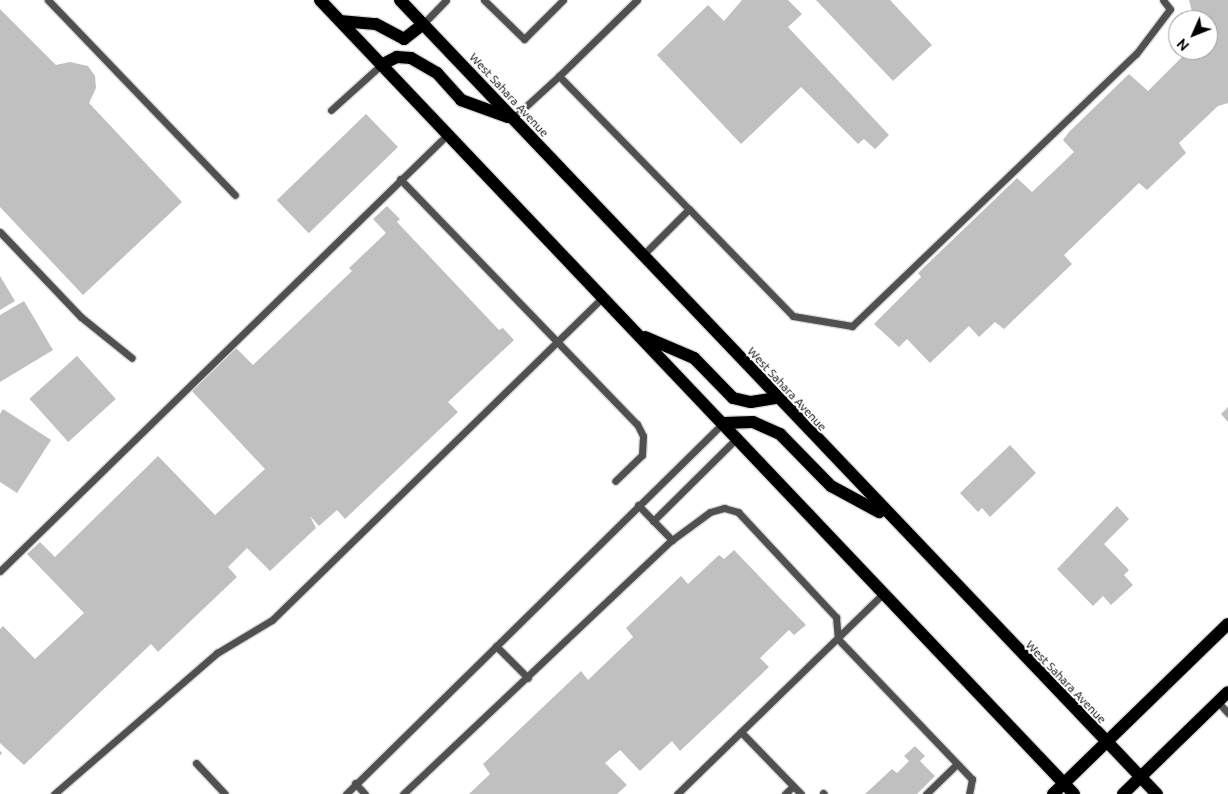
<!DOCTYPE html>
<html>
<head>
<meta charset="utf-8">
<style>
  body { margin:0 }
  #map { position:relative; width:1228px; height:794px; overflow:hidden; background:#fff; font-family:Ubuntu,sans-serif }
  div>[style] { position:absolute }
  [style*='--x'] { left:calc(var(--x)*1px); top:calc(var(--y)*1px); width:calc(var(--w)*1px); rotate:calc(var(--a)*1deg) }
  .building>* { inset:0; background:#c0c0c0; transform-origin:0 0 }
  .roads { filter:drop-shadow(1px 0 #dbdbdb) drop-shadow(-1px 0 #dbdbdb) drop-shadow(0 1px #dbdbdb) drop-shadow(0 -1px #dbdbdb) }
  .lane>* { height:7px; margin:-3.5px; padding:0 3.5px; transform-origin:3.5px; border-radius:3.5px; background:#505050 }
  .primary>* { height:12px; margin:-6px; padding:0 6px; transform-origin:6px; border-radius:6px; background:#000 }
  span { translate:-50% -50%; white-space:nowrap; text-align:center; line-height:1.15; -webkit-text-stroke:4px #fff; paint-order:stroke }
  .street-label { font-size:12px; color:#000 }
  .north { position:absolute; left:1168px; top:10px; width:50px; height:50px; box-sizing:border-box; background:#fff; border:1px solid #999; border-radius:50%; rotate:226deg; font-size:14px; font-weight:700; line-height:20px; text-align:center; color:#000 }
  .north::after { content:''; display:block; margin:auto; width:18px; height:22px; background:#000; clip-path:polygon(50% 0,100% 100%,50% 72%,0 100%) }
</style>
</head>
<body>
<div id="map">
  <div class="building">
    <div style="clip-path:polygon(742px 0,788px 0,802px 14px,788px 27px,889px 135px,875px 149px,864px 139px,858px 144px,801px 87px,741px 144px,657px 55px,708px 5px,724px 21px)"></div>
    <div style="clip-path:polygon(816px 0,890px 0,932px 45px,893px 81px)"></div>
    <div style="clip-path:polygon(1189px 0,1228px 0,1228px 103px,1218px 106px,1179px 143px,1186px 153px,1147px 190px,1139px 183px,1064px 255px,1072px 264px,1004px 329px,995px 322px,979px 337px,969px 326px,930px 363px,907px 339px,899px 347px,874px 324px,921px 277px,918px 273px,1017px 178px,1032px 192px,1074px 152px,1063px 140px,1069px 132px,1129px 74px,1148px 91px,1184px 55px,1183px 50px,1208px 50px,1208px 20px,1194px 20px)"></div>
    <div style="clip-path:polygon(0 9px,56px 65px,70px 62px,88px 66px,95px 76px,96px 88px,89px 103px,182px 202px,83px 295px,0 207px)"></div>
    <div style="left:366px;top:114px;width:46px;height:124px;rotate:46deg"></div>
    <div style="clip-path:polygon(387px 206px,400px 219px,397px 222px,499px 330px,503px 328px,514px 340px,448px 402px,458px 412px,345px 519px,337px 510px,319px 526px,310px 516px,316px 528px,270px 571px,247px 548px,228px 567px,237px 577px,158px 652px,151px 644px,24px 765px,0 743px,0 629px,3px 626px,35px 659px,84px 613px,27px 554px,40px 542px,55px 557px,158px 456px,215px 515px,265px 469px,191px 390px,236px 348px,253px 365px,352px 271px,349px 268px,386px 233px,373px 219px)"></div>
    <div style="clip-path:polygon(0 276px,15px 301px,0 310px)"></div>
    <div style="clip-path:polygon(24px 301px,53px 350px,0 382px,0 315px)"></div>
    <div style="left:77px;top:356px;width:58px;height:64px;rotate:48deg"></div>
    <div style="clip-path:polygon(1228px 407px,1228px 422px,1221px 414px)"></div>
    <div style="clip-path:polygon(3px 409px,51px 440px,17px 493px,0 482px,0 414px)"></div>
    <div style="clip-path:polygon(1010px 445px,1036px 473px,990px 517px,982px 508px,978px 512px,960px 493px)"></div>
    <div style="clip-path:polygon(1117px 506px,1129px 519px,1104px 544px,1129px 570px,1124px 575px,1133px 585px,1111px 605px,1103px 596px,1093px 606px,1057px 569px)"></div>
    <div style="clip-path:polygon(734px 550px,806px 625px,794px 635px,789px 630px,760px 658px,769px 667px,680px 751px,672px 741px,640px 771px,620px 750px,605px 763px,627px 785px,617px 794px,469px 794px,490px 774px,483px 764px,581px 671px,588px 680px,633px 637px,626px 628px,681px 576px,688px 584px,719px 555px,724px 559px)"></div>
    <div style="clip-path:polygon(915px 746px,925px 756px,920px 761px,935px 776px,917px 794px,865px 794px,892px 769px,897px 773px,909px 761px,904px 756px)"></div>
    <div style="left:0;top:751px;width:3px;height:36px;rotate:45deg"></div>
  </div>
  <div class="roads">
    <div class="lane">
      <div style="--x:48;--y:0;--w:270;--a:46.2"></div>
      <div style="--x:484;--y:0;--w:56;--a:44.3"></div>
      <div style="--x:524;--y:39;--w:55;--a:-45"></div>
      <div style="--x:423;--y:24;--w:33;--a:-46"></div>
      <div style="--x:559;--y:76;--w:109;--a:-44.3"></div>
      <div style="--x:331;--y:110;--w:67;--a:-42"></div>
      <div style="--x:512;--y:119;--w:64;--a:-42.5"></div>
      <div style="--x:559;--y:76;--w:186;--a:45.7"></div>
      <div style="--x:400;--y:179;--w:341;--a:46"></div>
      <div style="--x:637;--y:424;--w:13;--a:63"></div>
      <div style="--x:643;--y:436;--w:19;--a:93"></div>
      <div style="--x:642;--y:455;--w:37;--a:136"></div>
      <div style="--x:0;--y:232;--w:117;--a:46.4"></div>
      <div style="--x:81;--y:317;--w:65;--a:38.8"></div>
      <div style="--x:642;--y:256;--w:66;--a:-45"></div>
      <div style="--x:689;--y:209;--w:149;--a:45.8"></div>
      <div style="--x:793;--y:316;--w:60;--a:9.6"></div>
      <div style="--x:852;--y:326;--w:393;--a:-43.8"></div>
      <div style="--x:1136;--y:54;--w:56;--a:-52.9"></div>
      <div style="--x:1170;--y:9;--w:11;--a:-128"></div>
      <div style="--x:638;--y:505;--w:49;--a:45.8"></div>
      <div style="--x:672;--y:540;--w:47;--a:-36.4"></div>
      <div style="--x:710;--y:512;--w:15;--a:-16"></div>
      <div style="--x:724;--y:508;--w:15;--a:16"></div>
      <div style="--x:738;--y:512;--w:144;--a:47"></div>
      <div style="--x:836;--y:617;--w:22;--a:85"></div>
      <div style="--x:838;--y:639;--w:194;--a:46.3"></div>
      <div style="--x:972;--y:779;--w:15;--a:101"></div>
      <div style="--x:653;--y:521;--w:118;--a:-44.7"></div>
      <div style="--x:0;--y:571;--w:624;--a:-44.29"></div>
      <div style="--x:496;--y:646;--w:45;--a:45"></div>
      <div style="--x:1218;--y:702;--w:15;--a:48"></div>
      <div style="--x:741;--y:732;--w:86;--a:45.9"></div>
      <div style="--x:196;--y:763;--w:42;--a:46.9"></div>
      <div style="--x:355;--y:783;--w:15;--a:48"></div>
      <div style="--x:823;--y:793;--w:1;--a:45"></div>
      <div style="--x:54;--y:794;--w:216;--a:-40.9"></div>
      <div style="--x:217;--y:653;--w:64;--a:-31"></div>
      <div style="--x:272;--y:620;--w:461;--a:-44.3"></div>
      <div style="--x:346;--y:794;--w:529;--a:-44.54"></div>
      <div style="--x:403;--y:794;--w:370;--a:-43.4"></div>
      <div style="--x:677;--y:794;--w:289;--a:-44.2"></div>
      <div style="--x:785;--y:794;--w:11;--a:-45"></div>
      <div style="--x:926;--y:794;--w:43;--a:-44.1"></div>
    </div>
    <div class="primary">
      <div style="--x:320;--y:0;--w:1095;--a:46.48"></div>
      <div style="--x:400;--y:0;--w:1097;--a:46.37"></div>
      <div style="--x:340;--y:21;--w:36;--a:5"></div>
      <div style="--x:376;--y:24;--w:32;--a:28"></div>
      <div style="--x:404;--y:39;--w:24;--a:-38"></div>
      <div style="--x:381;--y:65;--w:18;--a:-27"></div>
      <div style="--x:397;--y:57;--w:14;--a:4"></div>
      <div style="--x:411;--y:58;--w:30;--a:30"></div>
      <div style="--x:437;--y:73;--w:36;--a:48"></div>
      <div style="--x:461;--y:100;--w:50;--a:19.9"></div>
      <div style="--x:645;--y:337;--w:53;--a:23.2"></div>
      <div style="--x:694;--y:358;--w:56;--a:45.7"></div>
      <div style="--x:733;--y:398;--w:18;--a:13"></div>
      <div style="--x:751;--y:402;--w:26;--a:-9"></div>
      <div style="--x:723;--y:423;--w:30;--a:-2"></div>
      <div style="--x:753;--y:422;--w:30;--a:24"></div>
      <div style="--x:780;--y:434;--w:73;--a:45.6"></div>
      <div style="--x:831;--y:486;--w:55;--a:28.4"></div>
      <div style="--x:1053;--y:794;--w:244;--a:-44.2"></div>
      <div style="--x:1123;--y:794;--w:146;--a:-44.2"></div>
    </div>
  </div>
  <div class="street-label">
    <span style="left:509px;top:95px;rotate:47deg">West Sahara Avenue</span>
    <span style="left:787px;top:389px;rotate:47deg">West Sahara Avenue</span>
    <span style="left:1066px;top:682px;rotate:46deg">West Sahara Avenue</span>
  </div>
  <div class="north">N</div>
</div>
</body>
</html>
